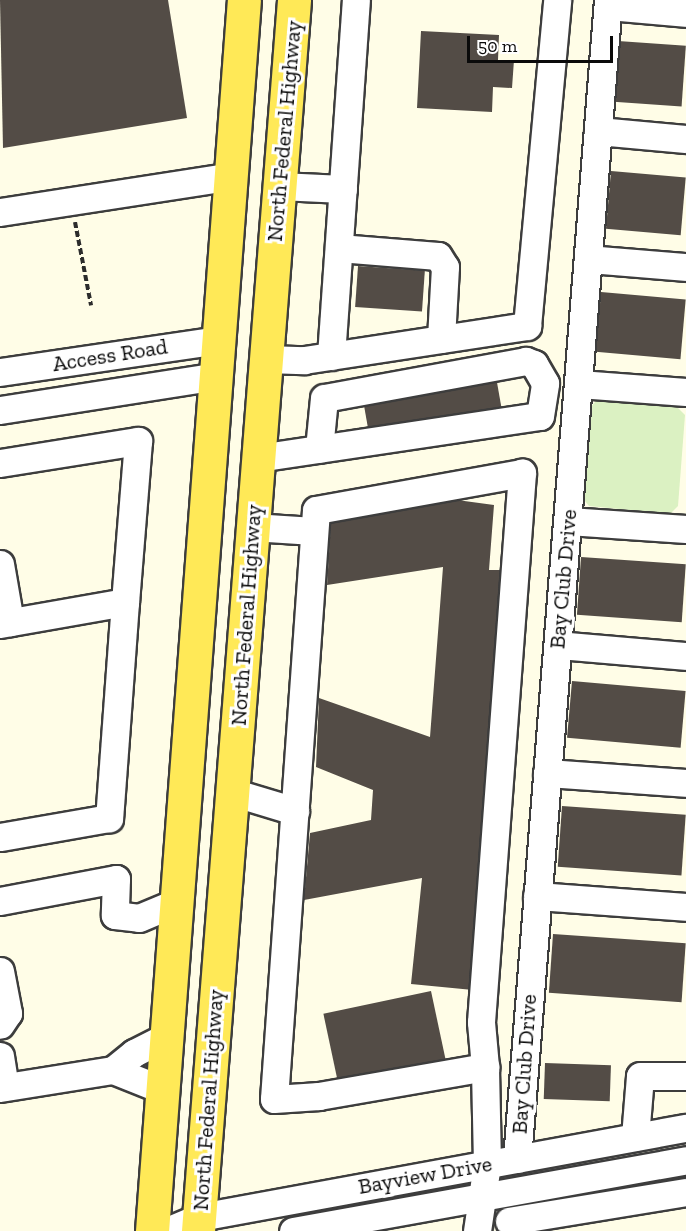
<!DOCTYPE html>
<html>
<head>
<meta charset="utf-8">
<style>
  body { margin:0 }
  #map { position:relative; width:686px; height:1231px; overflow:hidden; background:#fffde7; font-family:"Zilla Slab",serif }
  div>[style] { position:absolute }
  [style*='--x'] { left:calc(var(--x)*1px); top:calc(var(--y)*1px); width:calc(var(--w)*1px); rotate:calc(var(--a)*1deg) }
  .pitch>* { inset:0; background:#dbf1c2 }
  .building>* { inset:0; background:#534c46; transform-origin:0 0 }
  .path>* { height:4px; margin-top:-2px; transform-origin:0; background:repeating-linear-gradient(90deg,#2c2c2c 0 6px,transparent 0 9px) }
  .roads { filter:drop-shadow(2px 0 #3d3d3d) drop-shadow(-2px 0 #3d3d3d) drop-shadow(0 2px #3d3d3d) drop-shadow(0 -2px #3d3d3d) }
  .minor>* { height:27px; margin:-13.5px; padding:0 13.5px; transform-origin:13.5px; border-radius:13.5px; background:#fff }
  .major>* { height:33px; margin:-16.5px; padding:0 16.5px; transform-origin:16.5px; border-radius:16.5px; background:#ffe957 }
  span { translate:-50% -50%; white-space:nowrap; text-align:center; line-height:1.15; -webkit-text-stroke:6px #fff; paint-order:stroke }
  .street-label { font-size:22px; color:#0a0a0a }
  .scale { position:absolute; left:467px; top:36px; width:146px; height:27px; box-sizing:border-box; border:3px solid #0a0a0a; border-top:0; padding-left:8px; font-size:18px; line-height:21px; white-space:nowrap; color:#0a0a0a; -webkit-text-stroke:4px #fff; paint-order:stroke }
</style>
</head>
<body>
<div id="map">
  <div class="pitch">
    <div style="clip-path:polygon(596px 401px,675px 405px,685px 415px,678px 506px,670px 514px,589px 506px,580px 495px,589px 409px)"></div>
  </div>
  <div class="building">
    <div style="clip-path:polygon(0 0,168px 0,187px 118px,3px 148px)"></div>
    <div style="clip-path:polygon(421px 31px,499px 35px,498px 60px,514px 60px,512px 88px,493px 87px,492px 112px,417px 108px)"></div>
    <div style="left:618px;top:41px;width:68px;height:61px;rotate:4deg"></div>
    <div style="left:611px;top:171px;width:75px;height:58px;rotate:5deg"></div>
    <div style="left:358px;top:266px;width:67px;height:41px;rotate:4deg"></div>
    <div style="left:601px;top:292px;width:85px;height:60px;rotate:5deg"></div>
    <div style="left:495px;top:371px;width:39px;height:135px;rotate:80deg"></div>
    <div style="clip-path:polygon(457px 500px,494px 505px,489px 570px,503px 570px,473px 990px,411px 984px,422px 878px,304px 900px,310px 833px,371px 820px,373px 790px,316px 767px,319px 698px,430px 737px,443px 567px,327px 585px,331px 522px)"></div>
    <div style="left:581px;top:557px;width:105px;height:58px;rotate:4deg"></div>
    <div style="left:572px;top:681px;width:114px;height:57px;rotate:5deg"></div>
    <div style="left:562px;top:806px;width:124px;height:61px;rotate:4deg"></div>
    <div style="left:553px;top:934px;width:133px;height:59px;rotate:4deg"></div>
    <div style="left:431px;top:991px;width:75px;height:110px;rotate:78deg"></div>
    <div style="left:545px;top:1063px;width:66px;height:36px;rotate:2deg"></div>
  </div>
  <div class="path">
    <div style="--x:75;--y:222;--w:85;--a:79.1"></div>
  </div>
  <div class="roads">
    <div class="minor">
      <div style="--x:608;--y:6;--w:78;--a:5.1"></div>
      <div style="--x:598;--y:131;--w:88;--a:5.2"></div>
      <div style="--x:279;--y:186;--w:64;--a:2.7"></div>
      <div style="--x:0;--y:212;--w:235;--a:-8.8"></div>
      <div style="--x:339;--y:248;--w:99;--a:4.6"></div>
      <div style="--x:438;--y:256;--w:13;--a:58"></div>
      <div style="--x:445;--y:267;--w:72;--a:93.2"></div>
      <div style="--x:588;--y:259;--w:98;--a:4.7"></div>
      <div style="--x:331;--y:356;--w:357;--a:-86"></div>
      <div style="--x:266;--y:359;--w:38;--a:2"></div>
      <div style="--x:304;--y:360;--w:226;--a:-8.7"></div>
      <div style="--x:527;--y:326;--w:327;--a:-84.7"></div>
      <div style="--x:0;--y:372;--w:222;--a:-8.3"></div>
      <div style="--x:579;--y:384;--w:107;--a:4.3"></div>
      <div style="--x:0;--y:410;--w:220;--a:-8.9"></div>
      <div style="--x:258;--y:458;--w:285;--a:-8.5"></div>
      <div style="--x:540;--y:416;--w:33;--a:-81"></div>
      <div style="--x:545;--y:383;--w:22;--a:-120"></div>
      <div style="--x:534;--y:364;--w:9;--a:-159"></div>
      <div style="--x:526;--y:361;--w:205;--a:169.6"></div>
      <div style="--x:324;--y:398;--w:51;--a:95.6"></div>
      <div style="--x:0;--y:463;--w:140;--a:-9.1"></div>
      <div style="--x:138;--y:441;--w:162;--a:94.6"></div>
      <div style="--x:568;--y:521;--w:118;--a:3.9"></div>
      <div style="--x:252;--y:527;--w:62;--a:3.7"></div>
      <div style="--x:0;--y:564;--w:59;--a:80.2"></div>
      <div style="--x:0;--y:624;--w:127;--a:-10"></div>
      <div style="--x:125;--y:602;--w:217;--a:94.2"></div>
      <div style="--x:109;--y:818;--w:111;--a:170.1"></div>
      <div style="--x:558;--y:645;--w:128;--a:4.9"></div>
      <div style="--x:547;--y:773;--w:139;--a:4.1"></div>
      <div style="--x:232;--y:792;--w:66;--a:16.8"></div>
      <div style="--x:537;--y:896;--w:149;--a:4.2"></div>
      <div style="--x:0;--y:901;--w:118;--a:-10.7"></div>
      <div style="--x:116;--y:879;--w:36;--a:92"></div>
      <div style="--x:115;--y:915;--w:24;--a:7"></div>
      <div style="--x:139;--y:918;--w:41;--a:-22.8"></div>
      <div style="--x:0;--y:971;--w:43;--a:79.2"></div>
      <div style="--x:8;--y:1013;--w:14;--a:124"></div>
      <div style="--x:0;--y:1056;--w:31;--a:81"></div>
      <div style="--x:113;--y:1070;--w:54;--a:21.8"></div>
      <div style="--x:0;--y:1088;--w:114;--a:-9.1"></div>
      <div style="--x:113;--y:1070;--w:27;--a:-39"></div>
      <div style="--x:134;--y:1053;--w:37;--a:-27"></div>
      <div style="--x:635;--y:1137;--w:61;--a:-85.3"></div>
      <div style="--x:640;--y:1076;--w:46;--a:0"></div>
      <div style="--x:517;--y:1159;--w:1163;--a:-85.51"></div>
      <div style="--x:509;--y:1221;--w:179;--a:-9.3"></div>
      <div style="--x:167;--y:1231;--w:36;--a:-23"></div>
      <div style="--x:200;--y:1217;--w:494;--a:-10.4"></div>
      <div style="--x:293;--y:1231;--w:399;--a:-10.2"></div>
      <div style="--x:477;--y:1231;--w:68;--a:-81.5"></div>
      <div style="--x:487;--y:1164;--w:97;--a:-91.2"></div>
      <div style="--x:485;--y:1067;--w:45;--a:-95.1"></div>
      <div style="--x:481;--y:1022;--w:551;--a:-85.73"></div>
      <div style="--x:522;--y:473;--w:209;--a:169.8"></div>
      <div style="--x:316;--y:510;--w:590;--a:94.08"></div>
      <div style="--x:274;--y:1099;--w:45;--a:-3.8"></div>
      <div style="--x:319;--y:1096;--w:169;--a:-9.9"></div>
    </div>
    <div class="major">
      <div style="--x:152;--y:1231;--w:1234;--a:-85.73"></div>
      <div style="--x:198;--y:1231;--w:1235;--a:-85.54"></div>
    </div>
  </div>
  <div class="street-label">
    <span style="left:284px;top:131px;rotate:-85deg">North Federal Highway</span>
    <span style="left:110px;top:355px;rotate:-9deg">Access Road</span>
    <span style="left:563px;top:579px;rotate:-85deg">Bay Club Drive</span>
    <span style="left:246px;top:615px;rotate:-86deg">North Federal Highway</span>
    <span style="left:524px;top:1064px;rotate:-86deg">Bay Club Drive</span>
    <span style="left:208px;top:1100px;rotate:-86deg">North Federal Highway</span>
    <span style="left:425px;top:1175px;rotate:-10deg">Bayview Drive</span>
  </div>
  <div class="scale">50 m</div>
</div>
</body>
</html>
